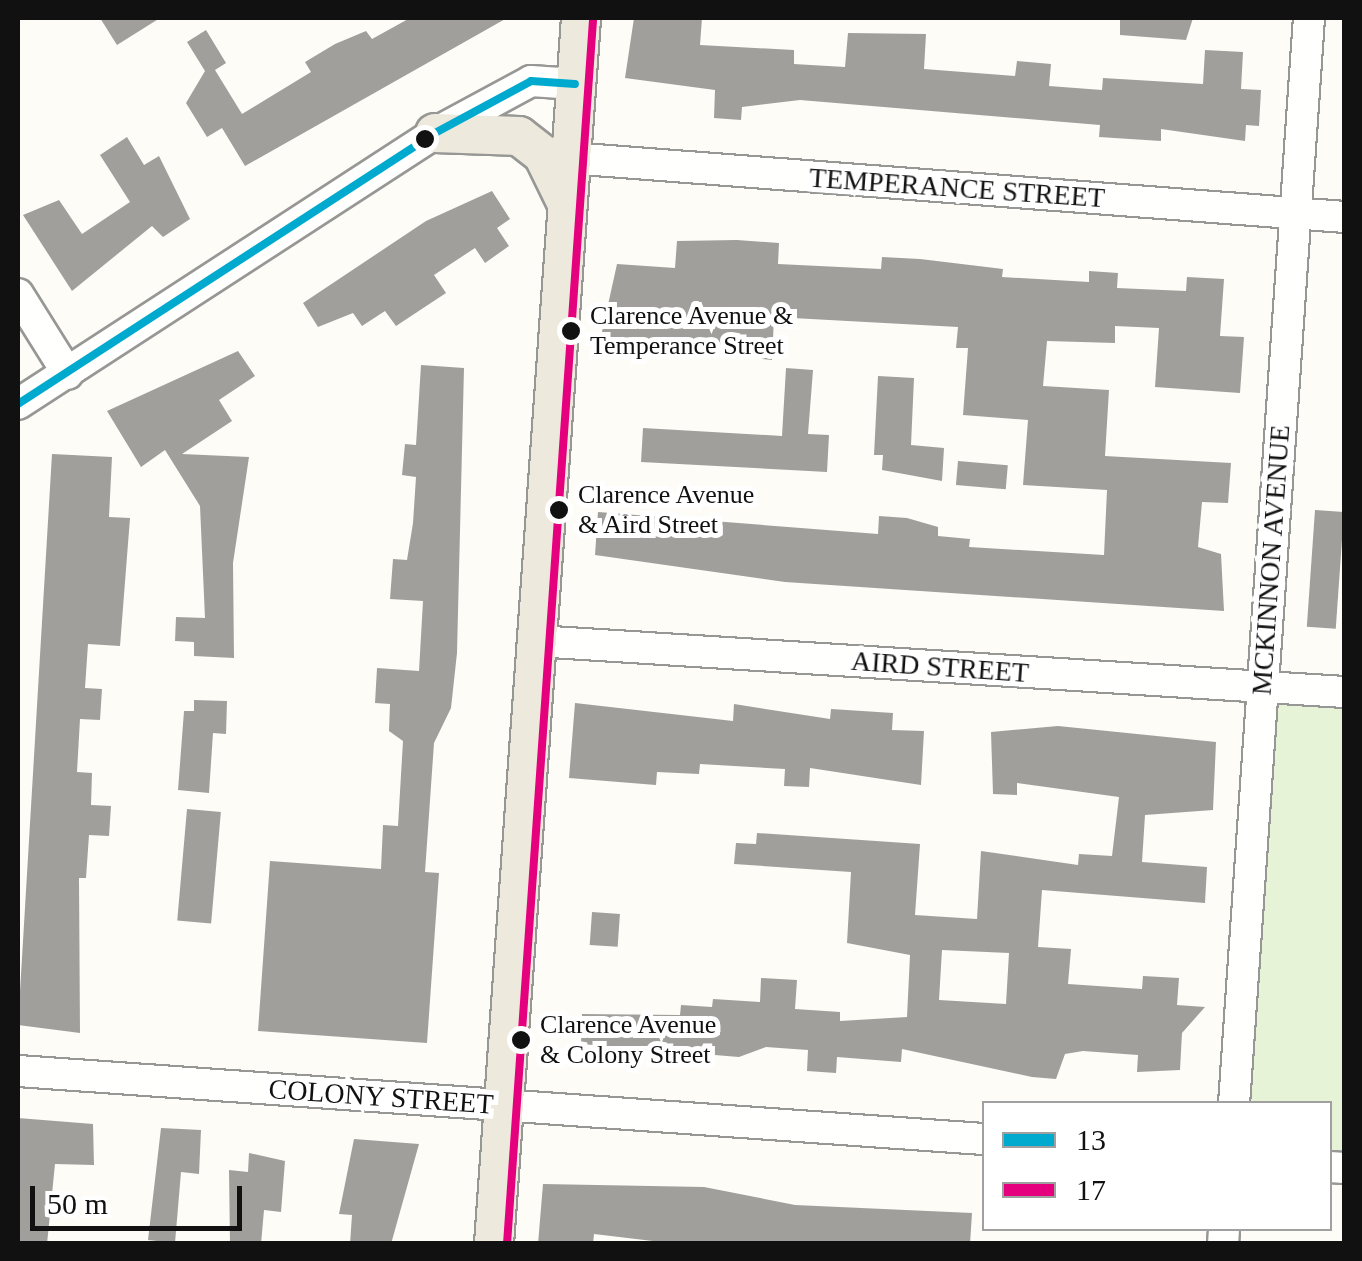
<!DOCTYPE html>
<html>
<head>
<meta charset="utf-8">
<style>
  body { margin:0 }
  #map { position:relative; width:1362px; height:1261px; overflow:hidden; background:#fdfcf7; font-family:"Times New Roman",serif }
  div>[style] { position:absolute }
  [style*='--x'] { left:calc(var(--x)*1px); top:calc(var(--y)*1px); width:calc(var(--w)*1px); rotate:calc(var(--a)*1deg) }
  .green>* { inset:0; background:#e7f3d7 }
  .building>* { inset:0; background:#a19f9c; transform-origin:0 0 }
  .roads { filter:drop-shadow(2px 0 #979795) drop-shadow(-2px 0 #979795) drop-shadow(0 2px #979795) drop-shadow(0 -2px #979795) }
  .minor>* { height:30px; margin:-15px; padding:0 15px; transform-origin:15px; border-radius:15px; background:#fffffe }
  .major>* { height:38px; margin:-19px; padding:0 19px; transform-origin:19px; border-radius:19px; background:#ede9dc }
  .bus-1>* { height:8px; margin:-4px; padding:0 4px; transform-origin:4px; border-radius:4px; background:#00a9ce }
  .bus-2>* { height:8px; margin:-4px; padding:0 4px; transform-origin:4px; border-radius:4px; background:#e5007d }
  .dots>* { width:28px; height:28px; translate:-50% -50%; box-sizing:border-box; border:5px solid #fff; border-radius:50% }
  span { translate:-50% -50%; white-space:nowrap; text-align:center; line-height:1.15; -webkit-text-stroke:10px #fff; paint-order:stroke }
  .bus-label { font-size:26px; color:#111 }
  .left { translate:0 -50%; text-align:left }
  .street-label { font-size:28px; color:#111 }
  .frame { position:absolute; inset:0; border:20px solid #111; pointer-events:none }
  .legend { position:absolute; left:982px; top:1101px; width:350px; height:130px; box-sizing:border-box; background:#fff; border:2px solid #a0a0a0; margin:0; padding:12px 18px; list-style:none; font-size:30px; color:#111 }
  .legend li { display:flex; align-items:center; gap:20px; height:50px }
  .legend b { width:50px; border:2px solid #a0a0a0 }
  .scale { position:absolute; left:30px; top:1186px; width:212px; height:45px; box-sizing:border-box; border:5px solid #111; border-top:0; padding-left:12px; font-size:30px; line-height:35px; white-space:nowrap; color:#111; -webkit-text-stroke:8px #fff; paint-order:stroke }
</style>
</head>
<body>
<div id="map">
  <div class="green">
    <div style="clip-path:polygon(1262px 687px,1344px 693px,1344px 1163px,1330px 1162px,1330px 1104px,1234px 1104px)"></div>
  </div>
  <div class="building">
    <div style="clip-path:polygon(100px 18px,160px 18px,117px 45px)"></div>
    <div style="clip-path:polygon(410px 18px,507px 18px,245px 166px,222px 128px,207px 137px,186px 103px,205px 71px,187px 42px,206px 30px,226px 63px,215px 70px,242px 114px,311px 72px,305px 62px,335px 44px,366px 31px,372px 39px)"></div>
    <div style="clip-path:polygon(634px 18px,702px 18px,700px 45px,794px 50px,794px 64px,845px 67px,848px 33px,926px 34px,924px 69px,1015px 76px,1017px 61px,1051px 64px,1049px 86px,1102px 90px,1103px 78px,1203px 84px,1205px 50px,1243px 52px,1241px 89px,1261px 90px,1259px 126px,1246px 125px,1245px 141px,1161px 129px,1161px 141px,1099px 137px,1100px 125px,800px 100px,742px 107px,741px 120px,714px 118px,715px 90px,625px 78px)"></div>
    <div style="clip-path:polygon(1120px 18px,1193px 18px,1186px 40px,1120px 35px)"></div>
    <div style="clip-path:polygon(127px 137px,144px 165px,159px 156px,190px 219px,163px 237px,152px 226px,72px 291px,23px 215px,59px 200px,82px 234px,130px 202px,100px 155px)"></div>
    <div style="clip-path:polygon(492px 191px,510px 219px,497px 228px,509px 246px,485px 263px,475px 248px,434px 275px,446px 293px,396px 326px,385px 311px,362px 326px,353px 313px,318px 327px,303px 303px,426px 221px)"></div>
    <div style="clip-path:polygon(737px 240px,779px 243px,778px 264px,881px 269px,882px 257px,920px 259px,1003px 269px,1002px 277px,1089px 282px,1089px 271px,1118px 273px,1117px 288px,1186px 291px,1187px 277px,1224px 279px,1220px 336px,1244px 337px,1240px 393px,1155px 387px,1159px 328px,1115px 326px,1115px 343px,1047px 341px,1043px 386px,1109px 390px,1105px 456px,1231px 463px,1228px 503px,1202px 502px,1198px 547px,1221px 554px,1224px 611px,785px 582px,595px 555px,598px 512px,878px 534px,879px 516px,907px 518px,938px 527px,938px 536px,970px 539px,969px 547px,1104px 555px,1107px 490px,1023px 485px,1028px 420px,963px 415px,968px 348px,956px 348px,958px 327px,774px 317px,772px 360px,600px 341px,617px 264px,675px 268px,677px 241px)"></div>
    <div style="clip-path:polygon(238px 351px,255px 376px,219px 400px,232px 421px,182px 454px,249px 457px,233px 563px,234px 658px,194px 656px,194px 642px,175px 641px,176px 617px,205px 618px,200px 506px,165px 450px,141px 467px,107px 411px)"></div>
    <div style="clip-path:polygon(421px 365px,464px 368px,457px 653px,451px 708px,434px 743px,425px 872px,439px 873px,427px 1043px,258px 1031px,270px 861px,381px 869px,383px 825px,398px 826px,403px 741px,389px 731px,390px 704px,375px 703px,377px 668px,419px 671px,423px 601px,390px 599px,393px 559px,407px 560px,413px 523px,416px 477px,402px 475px,405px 444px,416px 445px)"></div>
    <div style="clip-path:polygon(786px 368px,813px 370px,808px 434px,829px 435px,827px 472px,641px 462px,643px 428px,782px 436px)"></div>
    <div style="clip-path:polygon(878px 376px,914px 378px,911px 445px,944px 448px,942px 481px,882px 470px,883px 455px,874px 455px)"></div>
    <div style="clip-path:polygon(52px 454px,112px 457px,109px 517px,130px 518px,120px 646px,88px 644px,85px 688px,102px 689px,100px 720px,80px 719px,77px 772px,92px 773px,91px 805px,111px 806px,109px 836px,89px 835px,86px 878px,79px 878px,80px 1033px,18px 1025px)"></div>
    <div style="left:958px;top:461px;width:50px;height:24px;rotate:5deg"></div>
    <div style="left:1315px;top:510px;width:29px;height:117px;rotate:4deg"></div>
    <div style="clip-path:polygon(194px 700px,227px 701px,226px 734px,213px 733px,209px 793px,178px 790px,184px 711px,194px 711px)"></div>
    <div style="clip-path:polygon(575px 703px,733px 721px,734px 704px,830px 719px,831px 709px,893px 713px,892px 730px,924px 731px,921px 785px,810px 768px,809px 787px,784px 786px,785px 769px,700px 764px,699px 774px,657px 772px,656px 785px,569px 778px)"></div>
    <div style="clip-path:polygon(evenodd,1058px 726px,1216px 742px,1213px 810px,1145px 815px,1142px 862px,1207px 867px,1205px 903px,1042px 890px,1038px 947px,1071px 949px,1068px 984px,1142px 989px,1143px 976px,1179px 978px,1177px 1005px,1205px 1007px,1182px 1033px,1180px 1070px,1137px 1072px,1138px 1055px,1083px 1051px,1065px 1054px,1056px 1079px,1032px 1077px,902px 1049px,901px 1062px,837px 1057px,836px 1073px,807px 1071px,808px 1050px,766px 1047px,739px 1057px,581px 1044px,582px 1014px,680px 1015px,681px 1005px,712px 1007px,713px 999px,760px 1002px,761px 978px,797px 980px,795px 1009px,840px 1012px,840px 1021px,907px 1017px,910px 955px,847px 943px,851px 872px,734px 864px,736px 843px,756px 844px,757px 833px,920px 844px,915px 915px,977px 919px,981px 851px,1078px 865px,1079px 854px,1112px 856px,1119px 797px,1017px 783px,1017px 795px,993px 794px,991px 732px,1058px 726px,942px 950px,1009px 953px,1006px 1004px,939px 1000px,942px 950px)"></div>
    <div style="left:187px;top:809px;width:34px;height:112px;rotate:5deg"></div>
    <div style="left:592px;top:912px;width:28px;height:33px;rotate:4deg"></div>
    <div style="clip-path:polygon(18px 1118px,93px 1124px,94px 1165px,55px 1164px,47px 1244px,18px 1244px)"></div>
    <div style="clip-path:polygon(161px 1128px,201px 1130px,199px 1174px,181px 1172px,175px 1243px,148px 1240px)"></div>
    <div style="clip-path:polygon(354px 1139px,419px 1144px,391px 1244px,350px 1244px,352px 1215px,339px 1214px)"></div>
    <div style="clip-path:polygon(249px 1153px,285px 1161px,281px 1212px,264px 1210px,261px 1244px,230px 1244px,229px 1170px,248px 1172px)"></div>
    <div style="clip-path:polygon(543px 1184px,704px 1187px,795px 1205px,972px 1213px,970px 1244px,678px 1244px,594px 1234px,593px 1244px,538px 1244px)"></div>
  </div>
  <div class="roads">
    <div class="minor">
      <div style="--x:569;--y:158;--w:777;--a:4.35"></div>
      <div style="--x:18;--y:294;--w:94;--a:58"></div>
      <div style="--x:18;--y:404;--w:497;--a:-33"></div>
      <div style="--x:435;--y:133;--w:109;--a:-28.4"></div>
      <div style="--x:531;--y:81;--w:44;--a:3.9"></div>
      <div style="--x:536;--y:641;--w:810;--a:3.61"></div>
      <div style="--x:18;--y:1071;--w:968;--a:4.03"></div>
      <div style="--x:1234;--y:1104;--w:1089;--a:-86.05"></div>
      <div style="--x:1330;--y:1167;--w:14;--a:4"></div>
      <div style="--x:1223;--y:1244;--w:16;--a:-86"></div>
    </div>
    <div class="major">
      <div style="--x:435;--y:133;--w:84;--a:2"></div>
      <div style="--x:519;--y:136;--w:31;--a:38"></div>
      <div style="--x:543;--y:155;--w:52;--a:63.9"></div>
      <div style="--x:494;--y:1244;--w:1229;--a:-85.94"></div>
    </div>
  </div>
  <div class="bus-1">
    <div style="--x:18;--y:404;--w:497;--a:-33"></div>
    <div style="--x:435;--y:133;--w:109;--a:-28.4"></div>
    <div style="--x:531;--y:81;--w:44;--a:3.9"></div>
  </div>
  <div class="bus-2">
    <div style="--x:507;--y:1244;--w:1228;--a:-85.98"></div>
  </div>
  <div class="dots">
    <div style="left:425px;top:139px;background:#111"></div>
    <div style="left:571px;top:331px;background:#111"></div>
    <div style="left:559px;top:510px;background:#111"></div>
    <div style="left:521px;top:1040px;background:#111"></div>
  </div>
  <div class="bus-label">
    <span class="left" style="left:590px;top:331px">Clarence Avenue &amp;<br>Temperance Street</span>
    <span class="left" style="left:578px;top:510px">Clarence Avenue<br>&amp; Aird Street</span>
    <span class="left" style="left:540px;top:1040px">Clarence Avenue<br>&amp; Colony Street</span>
  </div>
  <div class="street-label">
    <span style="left:957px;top:188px;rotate:4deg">TEMPERANCE STREET</span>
    <span style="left:1271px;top:560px;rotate:-86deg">MCKINNON AVENUE</span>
    <span style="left:940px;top:667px;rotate:4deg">AIRD STREET</span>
    <span style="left:381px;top:1097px;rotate:4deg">COLONY STREET</span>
  </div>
  <div class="frame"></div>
  <ul class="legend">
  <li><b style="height:12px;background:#00a9ce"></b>13</li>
  <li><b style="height:12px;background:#e5007d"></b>17</li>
  </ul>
  <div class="scale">50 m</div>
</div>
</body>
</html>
